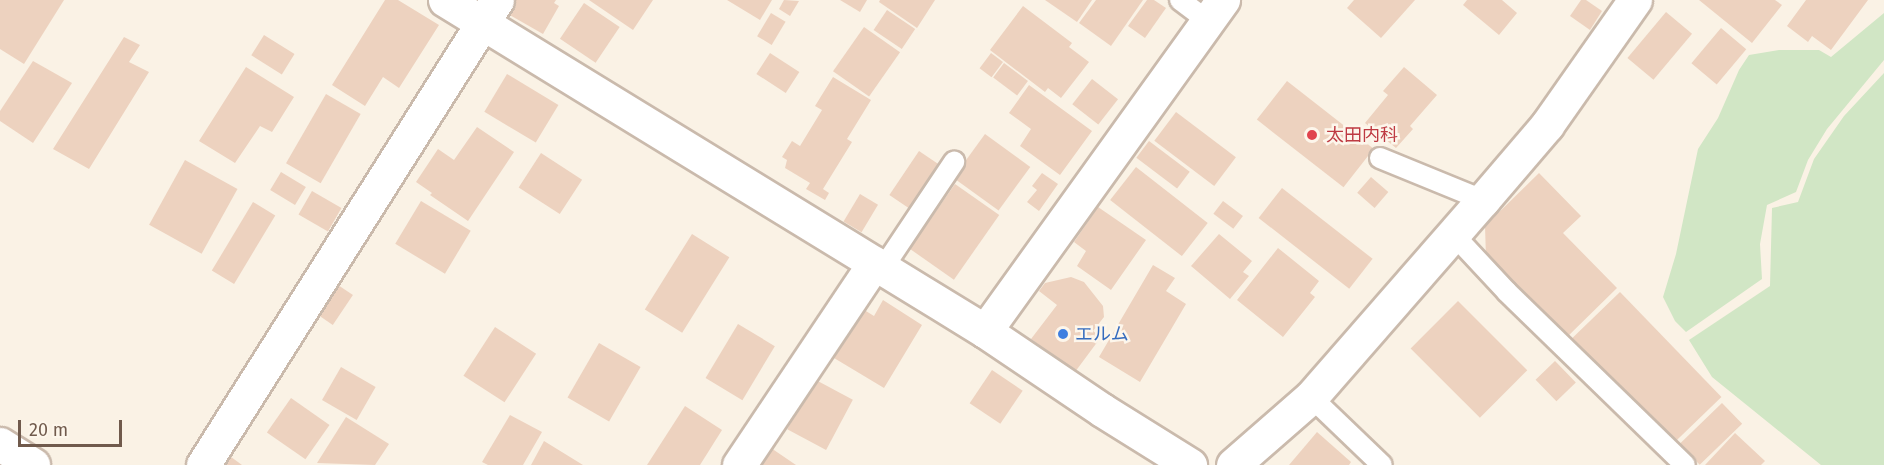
<!DOCTYPE html>
<html>
<head>
<meta charset="utf-8">
<style>
  body { margin:0 }
  #map { position:relative; width:1884px; height:465px; overflow:hidden; background:#faf2e5; font-family:"Fira Sans","Noto Sans JP",sans-serif }
  div>[style] { position:absolute }
  [style*='--x'] { left:calc(var(--x)*1px); top:calc(var(--y)*1px); width:calc(var(--w)*1px); rotate:calc(var(--a)*1deg) }
  .green>* { inset:0; background:#d1e6c5 }
  .building>* { inset:0; background:#edd2bf; transform-origin:0 0 }
  .roads { filter:drop-shadow(2px 0 #cabaac) drop-shadow(-2px 0 #cabaac) drop-shadow(0 2px #cabaac) drop-shadow(0 -2px #cabaac) }
  .lane>* { height:20px; margin:-10px; padding:0 10px; transform-origin:10px; border-radius:10px; background:#fff }
  .street>* { height:33px; margin:-16.5px; padding:0 16.5px; transform-origin:16.5px; border-radius:16.5px; background:#fff }
  .dots>* { width:16px; height:16px; translate:-50% -50%; box-sizing:border-box; border:3px solid #fdf6eb; border-radius:50% }
  span { translate:-50% -50%; white-space:nowrap; text-align:center; line-height:1.15; -webkit-text-stroke:5px #fdf6eb; paint-order:stroke }
  .health-label { font-size:18px; color:#be3a42 }
  .left { translate:0 -50%; text-align:left }
  .shop-label { font-size:18px; color:#366cbe }
  .scale { position:absolute; left:18px; top:420px; width:104px; height:27px; box-sizing:border-box; border:3px solid #705a4c; border-top:0; padding-left:8px; font-size:18px; line-height:21px; white-space:nowrap; color:#705a4c; -webkit-text-stroke:4px #fdf6eb; paint-order:stroke }
</style>
</head>
<body>
<div id="map">
  <div class="green">
    <div style="clip-path:polygon(1884px 13px,1884px 60px,1827px 129px,1808px 160px,1796px 192px,1767px 205px,1760px 244px,1762px 279px,1686px 332px,1675px 321px,1663px 297px,1676px 254px,1698px 149px,1718px 118px,1739px 70px,1749px 55px,1779px 50px,1819px 50px,1831px 57px)"></div>
    <div style="clip-path:polygon(1884px 73px,1884px 465px,1821px 465px,1712px 377px,1689px 340px,1770px 286px,1772px 208px,1798px 202px,1814px 159px,1844px 116px)"></div>
  </div>
  <div class="building">
    <div style="clip-path:polygon(0 0,64px 0,24px 64px,0 49px)"></div>
    <div style="clip-path:polygon(385px 0,398px 0,439px 25px,399px 88px,383px 77px,365px 106px,332px 85px)"></div>
    <div style="clip-path:polygon(505px 0,556px 0,554px 3px,559px 6px,543px 34px,499px 9px)"></div>
    <div style="clip-path:polygon(589px 0,653px 0,633px 30px)"></div>
    <div style="clip-path:polygon(727px 0,772px 0,760px 20px)"></div>
    <div style="clip-path:polygon(784px 0,799px 1px,790px 16px,779px 9px)"></div>
    <div style="clip-path:polygon(840px 0,867px 0,860px 12px)"></div>
    <div style="clip-path:polygon(880px 0,935px 0,917px 28px,879px 2px)"></div>
    <div style="clip-path:polygon(1045px 0,1092px 0,1077px 22px)"></div>
    <div style="clip-path:polygon(1096px 0,1143px 0,1111px 46px,1079px 23px)"></div>
    <div style="clip-path:polygon(1147px 0,1154px 0,1166px 8px,1145px 38px,1128px 26px)"></div>
    <div style="clip-path:polygon(1354px 0,1415px 0,1381px 38px,1347px 8px)"></div>
    <div style="clip-path:polygon(1467px 0,1502px 0,1517px 13px,1499px 35px,1463px 5px)"></div>
    <div style="clip-path:polygon(1581px 0,1586px 0,1602px 11px,1590px 30px,1570px 16px)"></div>
    <div style="clip-path:polygon(1699px 0,1775px 0,1782px 5px,1752px 43px)"></div>
    <div style="clip-path:polygon(1806px 0,1868px 0,1831px 50px,1812px 36px,1808px 42px,1787px 26px)"></div>
    <div style="left:584px;top:3px;width:43px;height:43px;rotate:34deg"></div>
    <div style="clip-path:polygon(1023px 6px,1072px 43px,1069px 47px,1089px 62px,1061px 98px,1048px 88px,1045px 92px,990px 50px)"></div>
    <div style="left:887px;top:10px;width:34px;height:24px;rotate:34deg"></div>
    <div style="left:1666px;top:12px;width:34px;height:60px;rotate:40deg"></div>
    <div style="left:771px;top:13px;width:17px;height:27px;rotate:31deg"></div>
    <div style="left:864px;top:27px;width:44px;height:54px;rotate:35deg"></div>
    <div style="left:1721px;top:28px;width:33px;height:46px;rotate:40deg"></div>
    <div style="left:264px;top:35px;width:36px;height:24px;rotate:32deg"></div>
    <div style="clip-path:polygon(124px 37px,140px 45px,129px 62px,149px 72px,89px 169px,53px 149px)"></div>
    <div style="left:770px;top:53px;width:35px;height:25px;rotate:33deg"></div>
    <div style="left:991px;top:53px;width:15px;height:19px;rotate:37deg"></div>
    <div style="clip-path:polygon(33px 61px,72px 83px,33px 143px,0 121px,0 111px)"></div>
    <div style="left:1004px;top:63px;width:30px;height:18px;rotate:37deg"></div>
    <div style="clip-path:polygon(246px 67px,294px 97px,272px 132px,260px 126px,235px 163px,199px 141px)"></div>
    <div style="clip-path:polygon(1404px 67px,1437px 95px,1410px 126px,1413px 129px,1396px 148px,1365px 123px,1388px 95px,1383px 91px)"></div>
    <div style="left:507px;top:74px;width:60px;height:44px;rotate:31deg"></div>
    <div style="clip-path:polygon(833px 77px,871px 100px,847px 139px,852px 142px,823px 189px,829px 193px,825px 200px,806px 189px,810px 183px,785px 168px,787px 160px,782px 157px,792px 141px,800px 146px,822px 110px,815px 106px)"></div>
    <div style="left:1092px;top:79px;width:33px;height:32px;rotate:38deg"></div>
    <div style="left:1287px;top:81px;width:110px;height:49px;rotate:38deg"></div>
    <div style="clip-path:polygon(1029px 85px,1092px 131px,1060px 175px,1020px 146px,1031px 129px,1009px 113px)"></div>
    <div style="left:326px;top:94px;width:40px;height:80px;rotate:30deg"></div>
    <div style="left:1176px;top:112px;width:75px;height:36px;rotate:37deg"></div>
    <div style="clip-path:polygon(477px 127px,514px 152px,468px 221px,430px 195px,432px 193px,416px 182px,438px 149px,454px 160px)"></div>
    <div style="left:985px;top:134px;width:56px;height:54px;rotate:36deg"></div>
    <div style="left:1149px;top:141px;width:51px;height:21px;rotate:37deg"></div>
    <div style="left:919px;top:151px;width:29px;height:53px;rotate:34deg"></div>
    <div style="left:541px;top:153px;width:49px;height:41px;rotate:33deg"></div>
    <div style="left:185px;top:160px;width:60px;height:74px;rotate:29deg"></div>
    <div style="left:1136px;top:167px;width:91px;height:42px;rotate:38deg"></div>
    <div style="left:281px;top:172px;width:29px;height:21px;rotate:31deg"></div>
    <div style="clip-path:polygon(1042px 173px,1058px 184px,1039px 211px,1027px 202px,1037px 190px,1032px 186px)"></div>
    <div style="clip-path:polygon(1539px 173px,1581px 216px,1563px 233px,1617px 288px,1565px 339px,1486px 258px,1485px 226px)"></div>
    <div style="left:1371px;top:177px;width:23px;height:21px;rotate:41deg"></div>
    <div style="left:955px;top:184px;width:54px;height:79px;rotate:35deg"></div>
    <div style="left:1282px;top:188px;width:115px;height:38px;rotate:38deg"></div>
    <div style="left:312px;top:191px;width:34px;height:27px;rotate:30deg"></div>
    <div style="left:860px;top:194px;width:21px;height:32px;rotate:31deg"></div>
    <div style="left:421px;top:201px;width:58px;height:50px;rotate:31deg"></div>
    <div style="left:1223px;top:201px;width:25px;height:16px;rotate:37deg"></div>
    <div style="left:253px;top:202px;width:26px;height:80px;rotate:31deg"></div>
    <div style="clip-path:polygon(1098px 207px,1146px 240px,1111px 290px,1077px 266px,1086px 251px,1074px 242px)"></div>
    <div style="left:692px;top:234px;width:44px;height:89px;rotate:32deg"></div>
    <div style="clip-path:polygon(1219px 234px,1252px 261px,1243px 272px,1249px 276px,1230px 299px,1191px 266px)"></div>
    <div style="clip-path:polygon(1278px 248px,1319px 281px,1310px 293px,1315px 297px,1283px 337px,1237px 300px)"></div>
    <div style="clip-path:polygon(1153px 265px,1175px 278px,1166px 291px,1186px 304px,1140px 382px,1099px 357px)"></div>
    <div style="clip-path:polygon(1071px 277px,1084px 282px,1103px 306px,1104px 317px,1093px 331px,1101px 337px,1075px 372px,1031px 339px,1057px 305px,1039px 291px,1045px 283px)"></div>
    <div style="left:338px;top:285px;width:18px;height:36px;rotate:34deg"></div>
    <div style="left:1620px;top:292px;width:146px;height:68px;rotate:46deg"></div>
    <div style="clip-path:polygon(883px 300px,922px 325px,884px 388px,834px 358px,846px 338px,839px 334px,861px 308px,874px 316px)"></div>
    <div style="left:1458px;top:301px;width:98px;height:67px;rotate:45deg"></div>
    <div style="left:738px;top:324px;width:43px;height:63px;rotate:31deg"></div>
    <div style="left:495px;top:327px;width:49px;height:58px;rotate:33deg"></div>
    <div style="left:599px;top:343px;width:48px;height:63px;rotate:30deg"></div>
    <div style="left:1555px;top:361px;width:30px;height:27px;rotate:46deg"></div>
    <div style="left:341px;top:367px;width:40px;height:38px;rotate:30deg"></div>
    <div style="left:992px;top:370px;width:37px;height:40px;rotate:34deg"></div>
    <div style="left:814px;top:379px;width:44px;height:57px;rotate:28deg"></div>
    <div style="left:291px;top:398px;width:47px;height:42px;rotate:35deg"></div>
    <div style="left:1722px;top:403px;width:29px;height:59px;rotate:46deg"></div>
    <div style="clip-path:polygon(685px 406px,722px 430px,700px 465px,647px 465px)"></div>
    <div style="clip-path:polygon(510px 415px,542px 432px,523px 465px,488px 465px,482px 462px)"></div>
    <div style="clip-path:polygon(346px 417px,389px 444px,375px 465px,317px 463px)"></div>
    <div style="clip-path:polygon(1317px 432px,1351px 462px,1349px 465px,1289px 465px)"></div>
    <div style="clip-path:polygon(1735px 433px,1765px 461px,1761px 465px,1705px 465px)"></div>
    <div style="clip-path:polygon(544px 441px,583px 465px,531px 465px)"></div>
    <div style="clip-path:polygon(771px 448px,796px 465px,760px 465px)"></div>
    <div style="clip-path:polygon(227px 454px,242px 465px,219px 465px)"></div>
  </div>
  <div class="roads">
    <div class="lane">
      <div style="--x:1180;--y:0;--w:35;--a:37"></div>
      <div style="--x:1380;--y:158;--w:111;--a:22.2"></div>
      <div style="--x:1453;--y:234;--w:79;--a:47"></div>
      <div style="--x:1507;--y:292;--w:248;--a:44.2"></div>
      <div style="--x:883;--y:268;--w:128;--a:-56.2"></div>
      <div style="--x:1311;--y:397;--w:98;--a:43.8"></div>
    </div>
    <div class="street">
      <div style="--x:445;--y:0;--w:633;--a:31.51"></div>
      <div style="--x:985;--y:331;--w:141;--a:34"></div>
      <div style="--x:1102;--y:410;--w:104;--a:32"></div>
      <div style="--x:985;--y:331;--w:408;--a:-54.3"></div>
      <div style="--x:0;--y:444;--w:39;--a:32"></div>
      <div style="--x:203;--y:465;--w:550;--a:-57.7"></div>
      <div style="--x:739;--y:465;--w:243;--a:-56.2"></div>
      <div style="--x:1233;--y:465;--w:103;--a:-41.1"></div>
      <div style="--x:1311;--y:397;--w:262;--a:-48.9"></div>
      <div style="--x:1483;--y:200;--w:99;--a:-49.5"></div>
      <div style="--x:1547;--y:125;--w:153;--a:-54.9"></div>
    </div>
  </div>
  <div class="dots">
    <div style="left:1312px;top:135px;background:#e0444e"></div>
    <div style="left:1063px;top:334px;background:#3f7fe0"></div>
  </div>
  <div class="health-label">
    <span class="left" style="left:1326px;top:135px">太田内科</span>
  </div>
  <div class="shop-label">
    <span class="left" style="left:1075px;top:334px">エルム</span>
  </div>
  <div class="scale">20 m</div>
</div>
</body>
</html>
